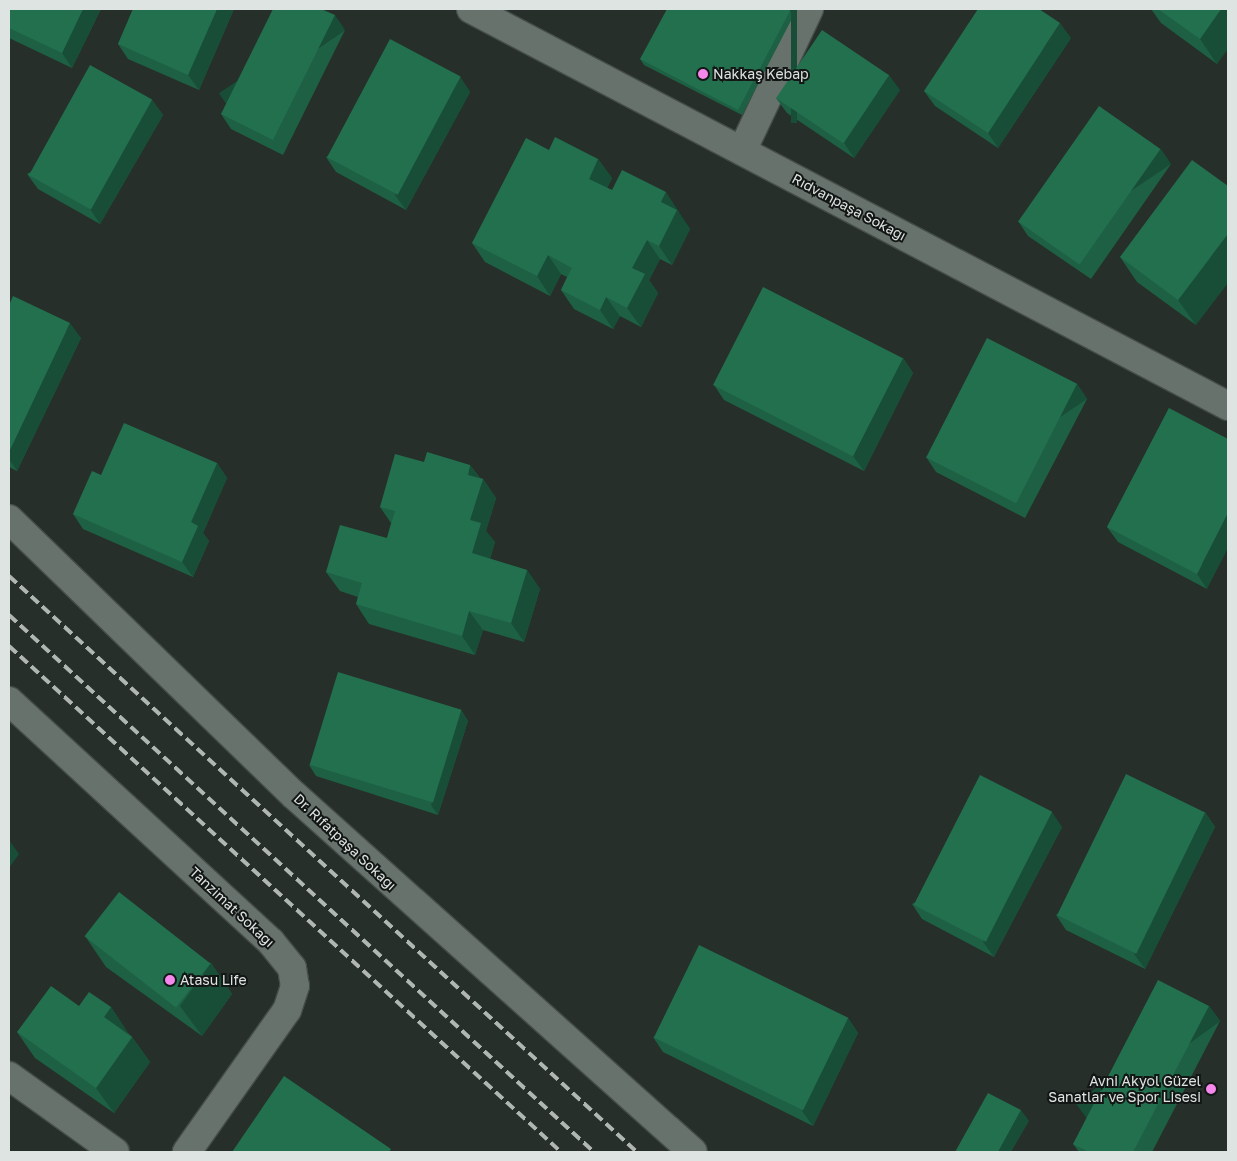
<!DOCTYPE html>
<html>
<head>
<meta charset="utf-8">
<style>
  body { margin:0 }
  #map { position:relative; width:1237px; height:1161px; overflow:hidden; background:#262f2a; font-family:"Golos Text",sans-serif }
  div>[style] { position:absolute }
  [style*='--x'] { left:calc(var(--x)*1px); top:calc(var(--y)*1px); width:calc(var(--w)*1px); rotate:calc(var(--a)*1deg) }
  .roads { filter:drop-shadow(1px 0 #454c49) drop-shadow(-1px 0 #454c49) drop-shadow(0 1px #454c49) drop-shadow(0 -1px #454c49) }
  .minor>* { height:28px; margin:-14px; padding:0 14px; transform-origin:14px; border-radius:14px; background:#68726c }
  .tertiary>* { height:28px; margin:-14px; padding:0 14px; transform-origin:14px; border-radius:14px; background:#68726c }
  .rail>* { height:4px; margin-top:-2px; transform-origin:0; background:repeating-linear-gradient(90deg,#b0b7b3 0 10px,transparent 0 15px) }
  .wall>* { inset:0; background:#1e6044 }
  .shaded-wall>* { inset:0; background:#184e37; transform-origin:0 0 }
  .building>* { inset:0; background:#23704f; transform-origin:0 0 }
  .dots>* { width:14px; height:14px; translate:-50% -50%; box-sizing:border-box; border:2px solid #121614; border-radius:50% }
  span { translate:-50% -50%; white-space:nowrap; text-align:center; line-height:1.15; -webkit-text-stroke:4px #121614; paint-order:stroke }
  .poi-label { font-size:14px; color:#dee4e1 }
  .left { translate:0 -50%; text-align:left }
  .right { translate:-100% -50%; text-align:right }
  .street-label { font-size:14px; color:#dee4e1 }
  .frame { position:absolute; inset:0; border:10px solid #dee4e1; pointer-events:none }
</style>
</head>
<body>
<div id="map">
  <div class="roads">
    <div class="minor">
      <div style="--x:471;--y:9;--w:855;--a:27.67"></div>
      <div style="--x:742;--y:151;--w:157;--a:-64.7"></div>
      <div style="--x:9;--y:701;--w:356;--a:42.6"></div>
      <div style="--x:271;--y:942;--w:33;--a:51"></div>
      <div style="--x:292;--y:968;--w:18;--a:81"></div>
      <div style="--x:295;--y:986;--w:25;--a:108"></div>
      <div style="--x:287;--y:1010;--w:174;--a:125.2"></div>
      <div style="--x:9;--y:1076;--w:130;--a:35.6"></div>
    </div>
    <div class="tertiary">
      <div style="--x:9;--y:519;--w:397;--a:44.1"></div>
      <div style="--x:294;--y:795;--w:535;--a:41.82"></div>
    </div>
  </div>
  <div class="rail">
    <div style="--x:9;--y:576;--w:852;--a:42.53"></div>
    <div style="--x:9;--y:615;--w:794;--a:42.55"></div>
    <div style="--x:9;--y:646;--w:749;--a:42.51"></div>
  </div>
  <div class="wall">
    <div style="clip-path:polygon(9px 9px,101px 9px,72px 68px,9px 38px)"></div>
    <div style="clip-path:polygon(133px 9px,234px 9px,199px 90px,128px 59px,118px 44px)"></div>
    <div style="clip-path:polygon(797px 9px,742px 115px,644px 65px,640px 59px)"></div>
    <div style="clip-path:polygon(1151px 9px,1228px 9px,1217px 64px,1161px 23px)"></div>
    <div style="clip-path:polygon(345px 30px,283px 155px,231px 129px,221px 114px)"></div>
    <div style="clip-path:polygon(1071px 38px,998px 148px,935px 106px,924px 91px)"></div>
    <div style="clip-path:polygon(460px 77px,470px 92px,406px 210px,336px 172px,326px 157px)"></div>
    <div style="clip-path:polygon(900px 90px,854px 158px,787px 113px,776px 98px)"></div>
    <div style="clip-path:polygon(152px 100px,163px 115px,100px 224px,38px 189px,27px 174px)"></div>
    <div style="clip-path:polygon(549px 150px,598px 159px,612px 178px,607px 188px,612px 190px,679px 211px,678px 212px,690px 229px,672px 265px,660px 259px,649px 280px,658px 293px,641px 327px,620px 316px,613px 329px,574px 309px,561px 290px,567px 277px,561px 274px,550px 296px,485px 262px,472px 243px)"></div>
    <div style="clip-path:polygon(1171px 164px,1091px 279px,1028px 236px,1018px 221px)"></div>
    <div style="clip-path:polygon(1228px 186px,1196px 325px,1137px 282px,1120px 257px)"></div>
    <div style="clip-path:polygon(9px 305px,81px 338px,17px 471px,9px 467px)"></div>
    <div style="clip-path:polygon(903px 358px,913px 373px,864px 471px,724px 400px,714px 385px)"></div>
    <div style="clip-path:polygon(1077px 384px,1087px 399px,1025px 518px,936px 472px,926px 457px)"></div>
    <div style="clip-path:polygon(1169px 408px,1207px 589px,1118px 542px,1107px 527px)"></div>
    <div style="clip-path:polygon(424px 462px,470px 465px,480px 478px,483px 479px,496px 498px,486px 531px,495px 542px,490px 559px,527px 570px,540px 589px,524px 642px,483px 630px,475px 655px,369px 624px,356px 604px,358px 597px,340px 591px,326px 572px,387px 538px,391px 523px,380px 507px)"></div>
    <div style="clip-path:polygon(217px 463px,227px 478px,203px 533px,209px 541px,193px 577px,83px 529px,73px 514px,101px 475px)"></div>
    <div style="clip-path:polygon(461px 710px,468px 721px,438px 815px,316px 776px,309px 765px)"></div>
    <div style="clip-path:polygon(1205px 812px,1215px 827px,1145px 969px,1066px 930px,1056px 915px)"></div>
    <div style="clip-path:polygon(1062px 827px,994px 957px,922px 919px,912px 904px)"></div>
    <div style="clip-path:polygon(85px 936px,211px 963px,232px 994px,202px 1036px,106px 967px)"></div>
    <div style="clip-path:polygon(79px 1006px,111px 1007px,128px 1033px,132px 1037px,150px 1062px,114px 1113px,35px 1058px,17px 1032px)"></div>
    <div style="clip-path:polygon(1209px 1006px,1220px 1021px,1152px 1152px,1079px 1152px,1073px 1144px)"></div>
    <div style="clip-path:polygon(848px 1018px,858px 1033px,813px 1126px,663px 1052px,653px 1037px)"></div>
  </div>
  <div class="shaded-wall">
    <div style="clip-path:polygon(83px 9px,101px 9px,72px 68px,62px 53px)"></div>
    <div style="clip-path:polygon(217px 9px,234px 9px,199px 90px,188px 75px)"></div>
    <div style="left:791px;top:9px;width:6px;height:114px"></div>
    <div style="clip-path:polygon(1221px 9px,1228px 9px,1228px 49px,1217px 64px,1200px 39px)"></div>
    <div style="left:335px;top:15px;width:18px;height:140px;rotate:56deg"></div>
    <div style="clip-path:polygon(1060px 23px,1071px 38px,998px 148px,988px 133px)"></div>
    <div style="clip-path:polygon(889px 75px,900px 90px,854px 158px,844px 143px)"></div>
    <div style="clip-path:polygon(460px 77px,470px 92px,406px 210px,395px 195px)"></div>
    <div style="clip-path:polygon(152px 100px,163px 115px,100px 224px,90px 209px)"></div>
    <div style="left:1161px;top:149px;width:18px;height:141px;rotate:56deg"></div>
    <div style="clip-path:polygon(598px 159px,612px 178px,602px 198px,589px 179px)"></div>
    <div style="clip-path:polygon(666px 192px,690px 229px,672px 265px,659px 246px,661px 202px)"></div>
    <div style="clip-path:polygon(1228px 234px,1228px 283px,1196px 325px,1178px 300px)"></div>
    <div style="clip-path:polygon(647px 240px,660px 259px,649px 280px,658px 293px,641px 327px,627px 308px,632px 268px)"></div>
    <div style="clip-path:polygon(548px 255px,561px 274px,550px 296px,537px 276px)"></div>
    <div style="clip-path:polygon(606px 297px,620px 316px,613px 329px,600px 310px)"></div>
    <div style="clip-path:polygon(70px 323px,81px 338px,17px 471px,9px 459px,9px 452px)"></div>
    <div style="clip-path:polygon(903px 358px,913px 373px,864px 471px,853px 456px)"></div>
    <div style="left:1077px;top:384px;width:18px;height:134px;rotate:56deg"></div>
    <div style="clip-path:polygon(217px 463px,227px 478px,203px 533px,209px 541px,193px 577px,182px 562px,191px 522px)"></div>
    <div style="clip-path:polygon(470px 465px,482px 482px,483px 479px,496px 498px,486px 531px,495px 542px,486px 572px,472px 553px,468px 475px)"></div>
    <div style="clip-path:polygon(1228px 513px,1228px 548px,1207px 589px,1197px 574px)"></div>
    <div style="clip-path:polygon(527px 570px,540px 589px,524px 642px,511px 623px)"></div>
    <div style="clip-path:polygon(469px 611px,483px 630px,475px 655px,462px 636px)"></div>
    <div style="clip-path:polygon(461px 710px,468px 721px,438px 815px,431px 805px)"></div>
    <div style="clip-path:polygon(1052px 812px,1062px 827px,994px 957px,983px 942px)"></div>
    <div style="clip-path:polygon(1205px 812px,1215px 827px,1145px 969px,1134px 954px)"></div>
    <div style="clip-path:polygon(9px 840px,19px 854px,9px 868px)"></div>
    <div style="clip-path:polygon(211px 963px,232px 994px,202px 1036px,180px 1006px)"></div>
    <div style="left:1209px;top:1006px;width:19px;height:165px;rotate:54deg"></div>
    <div style="clip-path:polygon(111px 1007px,128px 1033px,122px 1042px,104px 1017px)"></div>
    <div style="clip-path:polygon(848px 1018px,858px 1033px,813px 1126px,802px 1111px)"></div>
    <div style="clip-path:polygon(132px 1037px,150px 1062px,114px 1113px,96px 1088px)"></div>
    <div style="clip-path:polygon(1021px 1110px,1029px 1121px,1011px 1152px,998px 1152px)"></div>
  </div>
  <div class="building">
    <div style="clip-path:polygon(9px 9px,83px 9px,62px 53px,9px 28px)"></div>
    <div style="clip-path:polygon(133px 9px,217px 9px,188px 75px,118px 44px)"></div>
    <div style="clip-path:polygon(273px 9px,321px 9px,335px 15px,273px 140px,221px 114px)"></div>
    <div style="clip-path:polygon(667px 9px,791px 9px,738px 110px,640px 59px)"></div>
    <div style="clip-path:polygon(978px 9px,1039px 9px,1060px 23px,988px 133px,924px 91px)"></div>
    <div style="clip-path:polygon(1158px 9px,1221px 9px,1200px 39px)"></div>
    <div style="left:822px;top:30px;width:81px;height:82px;rotate:34deg"></div>
    <div style="left:390px;top:39px;width:80px;height:134px;rotate:28deg"></div>
    <div style="left:90px;top:65px;width:71px;height:126px;rotate:29deg"></div>
    <div style="left:1099px;top:106px;width:75px;height:141px;rotate:35deg"></div>
    <div style="clip-path:polygon(555px 137px,598px 159px,589px 179px,612px 190px,622px 170px,666px 192px,661px 202px,677px 210px,659px 246px,647px 240px,632px 268px,645px 274px,627px 308px,606px 297px,600px 310px,561px 290px,572px 268px,548px 255px,537px 276px,472px 243px,526px 138px,549px 150px)"></div>
    <div style="clip-path:polygon(1192px 160px,1228px 186px,1228px 234px,1178px 300px,1120px 257px)"></div>
    <div style="left:763px;top:287px;width:157px;height:110px;rotate:27deg"></div>
    <div style="clip-path:polygon(13px 296px,70px 323px,9px 452px,9px 305px)"></div>
    <div style="left:987px;top:338px;width:101px;height:134px;rotate:27deg"></div>
    <div style="clip-path:polygon(1169px 408px,1228px 439px,1228px 513px,1197px 574px,1107px 527px)"></div>
    <div style="clip-path:polygon(124px 423px,217px 463px,191px 522px,198px 526px,182px 562px,73px 514px,92px 471px,101px 475px)"></div>
    <div style="clip-path:polygon(427px 452px,470px 465px,468px 475px,483px 479px,470px 520px,481px 523px,472px 553px,527px 570px,511px 623px,469px 611px,462px 636px,356px 604px,362px 583px,326px 572px,340px 525px,387px 538px,395px 511px,380px 507px,395px 454px,424px 462px)"></div>
    <div style="left:338px;top:672px;width:129px;height:97px;rotate:17deg"></div>
    <div style="left:1126px;top:774px;width:88px;height:157px;rotate:26deg"></div>
    <div style="left:980px;top:775px;width:81px;height:146px;rotate:27deg"></div>
    <div style="left:119px;top:892px;width:116px;height:56px;rotate:38deg"></div>
    <div style="left:699px;top:945px;width:166px;height:103px;rotate:26deg"></div>
    <div style="clip-path:polygon(1158px 980px,1209px 1006px,1133px 1152px,1089px 1152px,1073px 1144px)"></div>
    <div style="clip-path:polygon(51px 986px,79px 1006px,89px 992px,111px 1007px,104px 1017px,132px 1037px,96px 1088px,17px 1032px)"></div>
    <div style="clip-path:polygon(284px 1076px,391px 1149px,389px 1152px,232px 1152px)"></div>
    <div style="clip-path:polygon(988px 1093px,1021px 1110px,998px 1152px,955px 1152px)"></div>
  </div>
  <div class="dots">
    <div style="left:703px;top:74px;background:#f688ed"></div>
    <div style="left:170px;top:980px;background:#f688ed"></div>
    <div style="left:1211px;top:1089px;background:#f688ed"></div>
  </div>
  <div class="poi-label">
    <span class="left" style="left:713px;top:74px">Nakkaş Kebap</span>
    <span class="left" style="left:180px;top:980px">Atasu Life</span>
    <span class="right" style="left:1201px;top:1089px">Avni Akyol Güzel<br>Sanatlar ve Spor Lisesi</span>
  </div>
  <div class="street-label">
    <span style="left:849px;top:207px;rotate:28deg">Rıdvanpaşa Sokağı</span>
    <span style="left:345px;top:842px;rotate:43deg">Dr. Rıfatpaşa Sokağı</span>
    <span style="left:232px;top:907px;rotate:43deg">Tanzimat Sokağı</span>
  </div>
  <div class="frame"></div>
</div>
</body>
</html>
